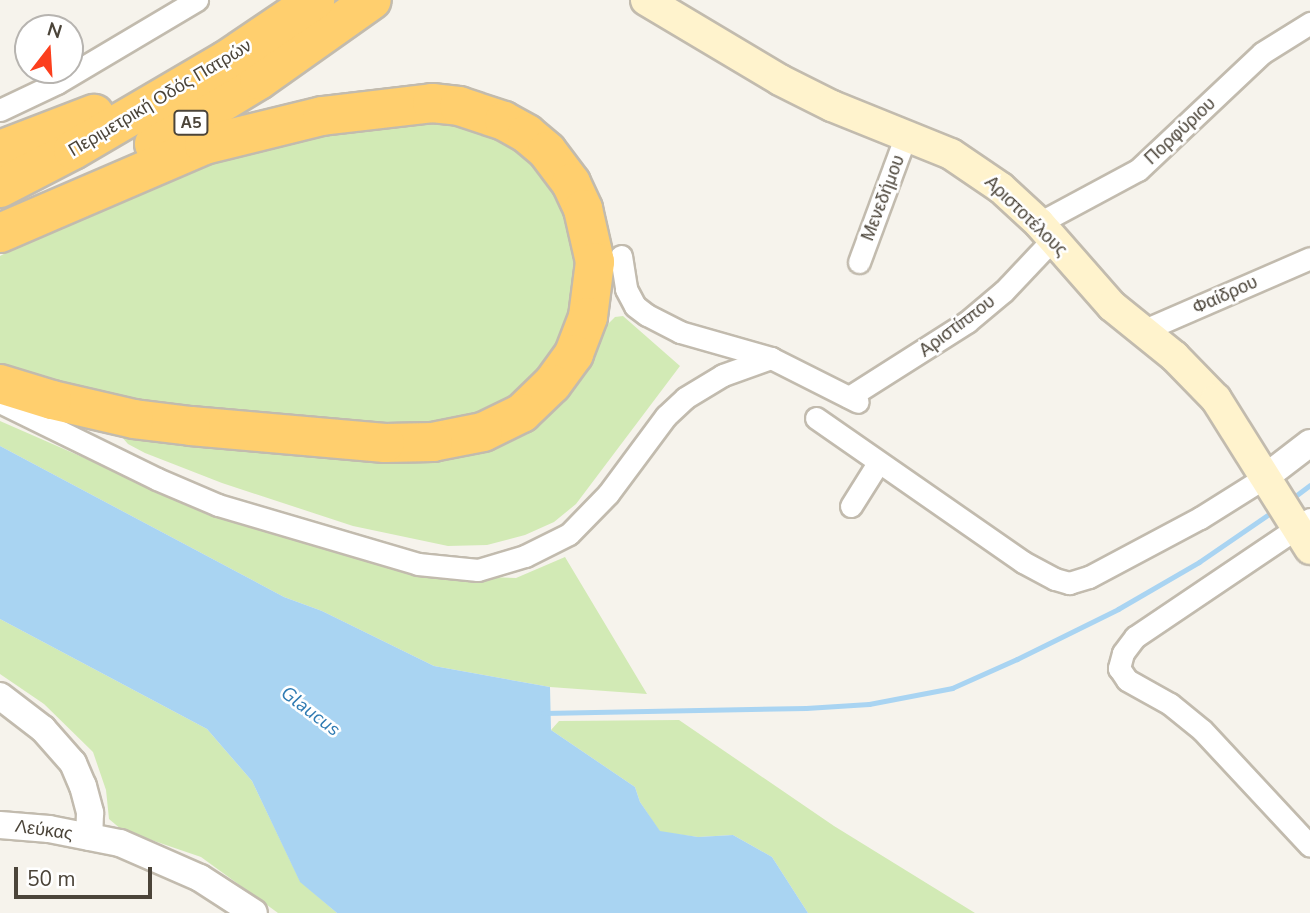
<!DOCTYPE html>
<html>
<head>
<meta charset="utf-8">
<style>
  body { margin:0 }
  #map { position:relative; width:1310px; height:913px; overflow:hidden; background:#f6f3ec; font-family:"Nunito Sans",sans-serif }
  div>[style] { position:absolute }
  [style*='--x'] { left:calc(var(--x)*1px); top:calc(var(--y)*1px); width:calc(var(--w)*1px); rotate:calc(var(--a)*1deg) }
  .green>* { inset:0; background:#d2eab5 }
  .water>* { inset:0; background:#a9d4f2 }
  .stream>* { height:5px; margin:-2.5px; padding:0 2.5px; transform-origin:2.5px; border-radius:2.5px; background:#a9d4f2 }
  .roads { filter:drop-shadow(2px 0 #c2bbae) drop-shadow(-2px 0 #c2bbae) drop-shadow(0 2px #c2bbae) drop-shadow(0 -2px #c2bbae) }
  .minor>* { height:21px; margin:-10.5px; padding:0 10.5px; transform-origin:10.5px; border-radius:10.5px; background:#fff }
  .tertiary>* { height:26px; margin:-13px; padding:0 13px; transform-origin:13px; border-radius:13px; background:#fff }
  .secondary>* { height:30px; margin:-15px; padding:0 15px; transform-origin:15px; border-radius:15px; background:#fff3cd }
  .motorway>* { height:38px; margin:-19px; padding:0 19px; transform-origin:19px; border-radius:19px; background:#ffcf6e }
  span { translate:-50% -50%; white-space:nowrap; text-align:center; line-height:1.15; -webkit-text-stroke:5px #fff; paint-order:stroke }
  .shield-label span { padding:2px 5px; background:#fff; border:2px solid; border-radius:5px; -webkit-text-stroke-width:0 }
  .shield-label { font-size:16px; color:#4b4439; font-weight:700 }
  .street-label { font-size:18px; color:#4b4439 }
  .water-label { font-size:19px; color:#2e7ab2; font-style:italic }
  .north { position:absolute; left:14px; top:14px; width:70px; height:70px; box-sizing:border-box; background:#fff; border:2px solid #b7b4b0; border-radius:50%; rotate:17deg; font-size:19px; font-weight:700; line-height:28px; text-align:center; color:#4b4439 }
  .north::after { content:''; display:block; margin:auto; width:24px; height:32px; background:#fc3f1d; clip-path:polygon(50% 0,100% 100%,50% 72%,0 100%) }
  .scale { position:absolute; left:14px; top:867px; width:138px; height:32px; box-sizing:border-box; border:4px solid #4b4439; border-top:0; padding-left:9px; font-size:21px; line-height:24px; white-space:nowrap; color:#4b4439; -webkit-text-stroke:5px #fff; paint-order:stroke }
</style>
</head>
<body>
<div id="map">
  <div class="green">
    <div style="clip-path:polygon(432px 118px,513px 143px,546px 173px,578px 236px,579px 290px,560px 347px,513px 399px,476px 416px,434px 427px,376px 425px,130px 404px,0 371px,0 256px,92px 207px,252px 143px)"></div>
    <div style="clip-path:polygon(623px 316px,680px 366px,576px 504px,554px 522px,525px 535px,487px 545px,448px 546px,353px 526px,222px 483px,145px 453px,128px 444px,121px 436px,409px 458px,584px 369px,605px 327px,615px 317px)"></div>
    <div style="clip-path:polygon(0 421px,153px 488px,269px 532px,424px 575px,516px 578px,565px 557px,647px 694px,550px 687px,434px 666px,322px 611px,284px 597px,0 446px)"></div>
    <div style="clip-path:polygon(0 619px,207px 729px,252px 781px,300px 881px,337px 913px,278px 913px,201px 857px,122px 830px,109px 819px,106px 790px,93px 752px,44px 704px,0 674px)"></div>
    <div style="clip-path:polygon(679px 720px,834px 826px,975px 913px,808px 913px,772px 857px,733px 835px,698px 837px,660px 832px,640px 802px,635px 787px,551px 730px,559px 721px)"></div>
  </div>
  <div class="water">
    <div style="clip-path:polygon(0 446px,284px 597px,322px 611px,434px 666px,550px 687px,551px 730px,635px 787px,640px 802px,660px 831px,698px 837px,733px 835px,772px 857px,808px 913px,337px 913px,300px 882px,252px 781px,207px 729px,0 619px)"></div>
  </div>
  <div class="stream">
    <div style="--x:1290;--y:500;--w:25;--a:-37"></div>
    <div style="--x:543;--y:713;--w:263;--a:-1.1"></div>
    <div style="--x:806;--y:708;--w:63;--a:-3.6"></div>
    <div style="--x:869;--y:704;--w:85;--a:-10.9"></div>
    <div style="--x:952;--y:688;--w:71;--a:-24"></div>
    <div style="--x:1017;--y:659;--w:113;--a:-26.3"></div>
    <div style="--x:1118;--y:609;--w:94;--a:-30.1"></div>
    <div style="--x:1199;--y:562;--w:93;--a:-34.5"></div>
  </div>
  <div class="roads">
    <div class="minor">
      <div style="--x:0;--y:110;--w:63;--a:-25.3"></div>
      <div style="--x:57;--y:83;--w:163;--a:-30.7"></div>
      <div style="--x:1039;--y:223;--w:112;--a:-28.2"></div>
      <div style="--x:1138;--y:170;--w:170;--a:-43.3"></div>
      <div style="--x:1262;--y:53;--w:57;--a:-32"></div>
      <div style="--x:621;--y:256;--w:33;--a:81"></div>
      <div style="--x:626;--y:289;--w:19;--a:62"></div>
      <div style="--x:635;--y:306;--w:15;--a:37"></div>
      <div style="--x:647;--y:315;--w:37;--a:27"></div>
      <div style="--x:680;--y:332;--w:95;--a:15.9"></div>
      <div style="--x:771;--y:358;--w:97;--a:26.8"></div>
      <div style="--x:859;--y:262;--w:135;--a:-69.7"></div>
      <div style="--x:1140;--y:332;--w:185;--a:-23.5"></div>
      <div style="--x:849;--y:397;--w:140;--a:-32.4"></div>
      <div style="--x:967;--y:322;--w:48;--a:-40"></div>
      <div style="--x:1004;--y:291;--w:71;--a:-46.7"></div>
      <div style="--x:0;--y:402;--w:175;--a:26.1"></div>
      <div style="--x:157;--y:479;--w:66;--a:23.1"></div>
      <div style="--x:218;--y:505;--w:209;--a:16.4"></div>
      <div style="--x:418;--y:564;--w:60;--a:5.7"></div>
      <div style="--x:478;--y:570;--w:49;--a:-16.6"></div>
      <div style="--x:525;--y:556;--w:49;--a:-26.6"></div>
      <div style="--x:569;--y:534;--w:56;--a:-45.7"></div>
      <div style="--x:608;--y:494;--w:97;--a:-53.4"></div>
      <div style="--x:666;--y:416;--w:26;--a:-43"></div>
      <div style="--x:685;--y:398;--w:44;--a:-31.2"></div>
      <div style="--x:723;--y:375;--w:51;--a:-19.5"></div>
      <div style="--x:816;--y:418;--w:252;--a:34.8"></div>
      <div style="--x:1023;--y:562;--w:36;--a:28"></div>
      <div style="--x:1055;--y:579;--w:15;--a:16"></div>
      <div style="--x:1069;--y:583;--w:21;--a:-17"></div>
      <div style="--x:1089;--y:577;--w:126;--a:-28"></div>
      <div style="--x:1200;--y:518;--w:79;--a:-32.1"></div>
      <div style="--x:851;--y:506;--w:51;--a:-57.9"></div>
      <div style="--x:1310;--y:519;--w:211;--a:146"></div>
      <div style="--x:1135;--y:637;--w:20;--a:127"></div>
      <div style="--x:1123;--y:653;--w:16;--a:105"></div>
      <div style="--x:1119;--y:668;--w:14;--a:56"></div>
      <div style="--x:1127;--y:680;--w:49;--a:29.2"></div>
      <div style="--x:1170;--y:704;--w:41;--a:39.1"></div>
      <div style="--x:1202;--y:730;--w:158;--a:47"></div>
    </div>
    <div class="tertiary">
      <div style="--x:1267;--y:476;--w:54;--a:-37.5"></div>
      <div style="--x:0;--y:696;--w:54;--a:37.5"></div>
      <div style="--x:43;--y:729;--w:45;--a:48.6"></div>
      <div style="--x:73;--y:763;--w:25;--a:67"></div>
      <div style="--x:83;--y:786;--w:28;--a:75"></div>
      <div style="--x:90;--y:813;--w:24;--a:92"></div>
      <div style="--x:0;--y:825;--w:49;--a:4.7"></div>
      <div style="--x:49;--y:829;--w:72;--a:11.2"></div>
      <div style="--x:120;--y:843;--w:87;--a:23.6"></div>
      <div style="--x:200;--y:878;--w:64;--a:32.9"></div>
    </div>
    <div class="secondary">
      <div style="--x:646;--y:0;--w:156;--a:30.8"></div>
      <div style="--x:780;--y:80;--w:58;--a:26.6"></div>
      <div style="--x:832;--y:106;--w:128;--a:22"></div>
      <div style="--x:951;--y:154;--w:60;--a:34.2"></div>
      <div style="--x:1001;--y:188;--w:52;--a:42.6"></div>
      <div style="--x:1039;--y:223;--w:111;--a:48.7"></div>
      <div style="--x:1112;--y:306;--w:80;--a:38.9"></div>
      <div style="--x:1174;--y:356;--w:60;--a:45.7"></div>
      <div style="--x:1216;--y:399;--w:177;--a:57.9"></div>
    </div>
    <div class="motorway">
      <div style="--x:154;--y:144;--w:123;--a:-31.4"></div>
      <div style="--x:259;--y:80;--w:138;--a:-35.3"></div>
      <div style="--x:0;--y:150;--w:101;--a:-21"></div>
      <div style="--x:0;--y:188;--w:82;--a:-27.5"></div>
      <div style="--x:73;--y:150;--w:176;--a:-30.4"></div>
      <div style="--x:225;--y:61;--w:109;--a:-34.1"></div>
      <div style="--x:0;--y:233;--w:222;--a:-23.3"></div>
      <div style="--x:204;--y:145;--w:122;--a:-13.8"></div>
      <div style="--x:322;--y:116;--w:111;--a:-6.7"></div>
      <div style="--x:432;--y:103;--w:27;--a:6"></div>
      <div style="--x:459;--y:106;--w:47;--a:18.4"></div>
      <div style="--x:504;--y:121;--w:26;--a:29"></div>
      <div style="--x:527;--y:134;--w:26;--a:40"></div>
      <div style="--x:547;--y:151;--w:40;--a:53"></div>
      <div style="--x:571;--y:183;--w:29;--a:65"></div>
      <div style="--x:583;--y:209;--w:54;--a:77.2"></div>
      <div style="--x:595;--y:262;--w:55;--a:97.3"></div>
      <div style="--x:588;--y:317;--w:40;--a:111"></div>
      <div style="--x:574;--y:354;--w:37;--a:126"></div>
      <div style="--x:552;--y:384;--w:42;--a:136"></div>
      <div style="--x:522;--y:413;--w:43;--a:154"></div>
      <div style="--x:483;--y:432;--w:51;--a:168.7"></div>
      <div style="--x:433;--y:442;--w:48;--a:178.8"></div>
      <div style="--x:385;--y:443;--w:195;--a:-175"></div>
      <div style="--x:191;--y:426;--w:57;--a:-173"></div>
      <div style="--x:134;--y:419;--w:84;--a:-167"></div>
      <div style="--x:52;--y:400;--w:54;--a:-162.9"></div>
    </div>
  </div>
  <div class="shield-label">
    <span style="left:191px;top:123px">Α5</span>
  </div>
  <div class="street-label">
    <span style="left:160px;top:98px;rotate:-31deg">Περιμετρική Οδός Πατρών</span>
    <span style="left:1180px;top:131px;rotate:-43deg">Πορφύριου</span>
    <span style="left:883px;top:198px;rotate:-69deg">Μενεδήμου</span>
    <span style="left:1026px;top:216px;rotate:44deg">Αριστοτέλους</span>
    <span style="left:1225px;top:295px;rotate:-24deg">Φαίδρου</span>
    <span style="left:957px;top:326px;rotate:-37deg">Αριστίππου</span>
    <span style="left:44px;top:830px;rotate:8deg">Λεύκας</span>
  </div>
  <div class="water-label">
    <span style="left:310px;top:712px;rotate:37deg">Glaucus</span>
  </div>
  <div class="north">N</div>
  <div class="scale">50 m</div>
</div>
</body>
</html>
